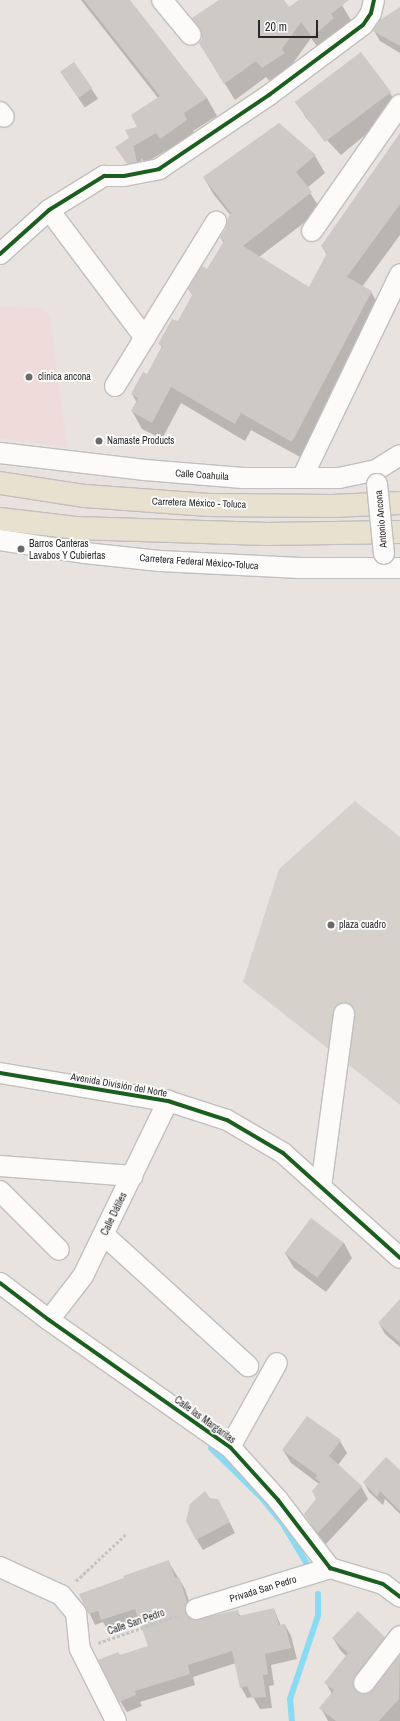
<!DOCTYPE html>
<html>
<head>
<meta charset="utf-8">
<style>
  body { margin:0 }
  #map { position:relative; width:400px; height:1721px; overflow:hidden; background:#e8e3de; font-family:"Archivo Narrow",sans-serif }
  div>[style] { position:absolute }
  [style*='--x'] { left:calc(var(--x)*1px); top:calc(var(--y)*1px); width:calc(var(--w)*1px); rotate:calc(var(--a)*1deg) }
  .medical>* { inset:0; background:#efdbda }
  .plaza>* { inset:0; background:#d7d1cc }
  .shadow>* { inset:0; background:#0003; transform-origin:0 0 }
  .stream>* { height:6px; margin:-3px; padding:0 3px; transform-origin:3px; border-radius:3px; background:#89daf2 }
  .building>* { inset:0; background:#cdc9c5; transform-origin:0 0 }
  .path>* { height:2.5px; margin-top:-1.25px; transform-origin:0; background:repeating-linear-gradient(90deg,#c4c4c3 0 3px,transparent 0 5px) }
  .roads { filter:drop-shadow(1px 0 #c1bfc0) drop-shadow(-1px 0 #c1bfc0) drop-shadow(0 1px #c1bfc0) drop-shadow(0 -1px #c1bfc0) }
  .minor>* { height:20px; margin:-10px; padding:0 10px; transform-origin:10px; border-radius:10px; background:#fcfbfa }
  .major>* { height:22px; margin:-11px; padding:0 11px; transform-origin:11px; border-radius:11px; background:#e8e1d0 }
  .bridges { filter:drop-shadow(1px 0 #c1bfc0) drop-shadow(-1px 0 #c1bfc0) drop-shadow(0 1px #c1bfc0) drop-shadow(0 -1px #c1bfc0) }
  .minor-bridge>* { height:20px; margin:-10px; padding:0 10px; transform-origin:10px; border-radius:10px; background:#fcfbfa }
  .cycleway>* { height:4px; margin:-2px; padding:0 2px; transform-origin:2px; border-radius:2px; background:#1b5e20 }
  .dots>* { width:11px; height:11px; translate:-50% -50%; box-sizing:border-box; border:2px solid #fff; border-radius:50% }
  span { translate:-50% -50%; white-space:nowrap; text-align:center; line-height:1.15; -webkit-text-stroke:3.5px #fff; paint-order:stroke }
  .poi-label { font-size:10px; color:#292929 }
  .left { translate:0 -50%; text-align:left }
  .street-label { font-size:10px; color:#292929 }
  .scale { position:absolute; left:258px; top:20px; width:60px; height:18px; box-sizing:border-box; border:2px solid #292929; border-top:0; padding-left:5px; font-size:12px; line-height:14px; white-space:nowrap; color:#292929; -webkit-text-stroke:3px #fff; paint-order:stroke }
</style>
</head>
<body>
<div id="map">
  <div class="medical">
    <div style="clip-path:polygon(0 307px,40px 308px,45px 311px,50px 317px,67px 447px,0 438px)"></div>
  </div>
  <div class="plaza">
    <div style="clip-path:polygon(355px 801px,400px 837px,400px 1105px,243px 982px,279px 869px)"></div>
  </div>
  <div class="shadow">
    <div style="clip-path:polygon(81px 0,128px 0,207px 98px,217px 116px,193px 131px,197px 138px,171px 156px,167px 150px,145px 163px,141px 158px,146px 179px,138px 181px,117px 147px,131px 138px,158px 98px)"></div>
    <div style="clip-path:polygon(221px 0,283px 0,288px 9px,301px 0,339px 0,352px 22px,322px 53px,311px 38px,291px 66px,293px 70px,272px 84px,266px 77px,235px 100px,210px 60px,203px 35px,193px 18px)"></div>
    <div style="clip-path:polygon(400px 17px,400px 53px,380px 41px,374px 31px)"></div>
    <div style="clip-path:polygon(361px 53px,390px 93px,399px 107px,341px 155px,306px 118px,297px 103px)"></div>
    <div style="left:74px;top:63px;width:43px;height:16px;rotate:56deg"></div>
    <div style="clip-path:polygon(400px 135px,400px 235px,362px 287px,371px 292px,381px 309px,302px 458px,251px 430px,245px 441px,181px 403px,162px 439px,142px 429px,132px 411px,137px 403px,132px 394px,148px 376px,162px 349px,160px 344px,178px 323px,224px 244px,221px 238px,227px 228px,231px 216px,214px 195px,204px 178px,315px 156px,325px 173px,307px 188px,321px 210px,259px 257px,310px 289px,327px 255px,322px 246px)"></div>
    <div style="clip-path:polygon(344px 1243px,352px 1258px,326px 1292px,294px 1268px,285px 1253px)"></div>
    <div style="clip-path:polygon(400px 1300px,400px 1347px,385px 1334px,379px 1323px)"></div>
    <div style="clip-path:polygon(340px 1441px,347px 1453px,338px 1465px,361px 1486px,368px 1499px,325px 1545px,305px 1515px,317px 1499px,319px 1484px,291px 1463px,283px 1450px)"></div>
    <div style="clip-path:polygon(400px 1471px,400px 1514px,385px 1499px,383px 1505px,369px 1492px,364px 1482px)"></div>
    <div style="clip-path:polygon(210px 1498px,224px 1511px,235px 1533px,203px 1550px,197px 1540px)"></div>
    <div style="clip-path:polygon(168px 1561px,185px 1589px,193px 1614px,192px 1620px,194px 1621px,237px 1611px,241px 1617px,274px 1609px,281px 1626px,285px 1625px,291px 1636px,297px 1659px,271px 1665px,274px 1685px,269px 1686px,272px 1708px,260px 1709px,253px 1697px,247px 1698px,241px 1687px,236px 1663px,193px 1677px,195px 1685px,140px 1702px,142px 1706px,127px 1712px,120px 1701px,120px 1656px,149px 1646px,140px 1620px,108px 1631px,103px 1622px,95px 1625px,81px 1595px)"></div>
    <div style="clip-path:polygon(333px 1638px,384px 1638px,391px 1650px,361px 1689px,361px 1694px,368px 1695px,374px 1691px,400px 1657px,400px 1721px,328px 1721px,321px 1708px,332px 1694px,326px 1683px,347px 1657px,340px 1650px)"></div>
  </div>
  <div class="stream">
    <div style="--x:211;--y:1448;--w:71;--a:44.4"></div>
    <div style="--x:262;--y:1498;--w:33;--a:51"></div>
    <div style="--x:283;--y:1524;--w:47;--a:59"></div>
    <div style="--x:292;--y:1721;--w:22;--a:-95"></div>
    <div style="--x:290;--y:1699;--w:88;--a:-71.4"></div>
    <div style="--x:318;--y:1616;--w:22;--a:-90"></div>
  </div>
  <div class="building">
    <div style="clip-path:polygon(84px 0,130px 0,207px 98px,184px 113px,187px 120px,160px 139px,156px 133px,134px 146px,133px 144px,137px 162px,127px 164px,115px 147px,129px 138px,125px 130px,137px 127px,131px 115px,160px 96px)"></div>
    <div style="clip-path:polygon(219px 0,284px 0,289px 7px,299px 0,349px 0,331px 14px,334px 18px,312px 37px,301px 22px,282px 49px,285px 53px,262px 68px,256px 61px,224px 84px,199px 43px,202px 39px,202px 33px,192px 18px)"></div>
    <div style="clip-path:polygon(400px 7px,400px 46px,373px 31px,380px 20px)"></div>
    <div style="left:361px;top:52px;width:50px;height:83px;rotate:53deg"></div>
    <div style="left:74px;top:62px;width:32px;height:17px;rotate:55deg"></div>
    <div style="clip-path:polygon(279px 123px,316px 155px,296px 172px,312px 192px,243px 246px,309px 287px,327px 253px,321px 246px,400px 133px,400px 204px,347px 277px,372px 291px,292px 442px,241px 413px,235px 424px,171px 387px,152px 423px,131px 411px,138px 398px,131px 394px,143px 372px,147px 374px,162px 346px,158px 344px,172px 319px,178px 321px,192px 295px,188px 289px,202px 266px,207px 269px,224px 241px,220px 238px,226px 228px,227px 220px,231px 213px,203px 177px)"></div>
    <div style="left:311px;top:1218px;width:41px;height:44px;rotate:37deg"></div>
    <div style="clip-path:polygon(400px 1299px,400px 1343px,378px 1323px)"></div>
    <div style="clip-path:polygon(307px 1416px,341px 1440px,329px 1456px,362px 1486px,318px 1533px,304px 1514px,316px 1499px,312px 1491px,320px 1482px,315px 1478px,317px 1475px,282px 1450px)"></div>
    <div style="clip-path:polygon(386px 1457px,400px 1470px,400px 1511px,380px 1491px,377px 1497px,363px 1482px)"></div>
    <div style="clip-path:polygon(205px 1491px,210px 1498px,218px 1499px,230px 1522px,196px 1540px,186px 1521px,190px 1504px)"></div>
    <div style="clip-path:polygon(169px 1560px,175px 1578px,179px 1577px,187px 1602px,185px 1607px,185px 1613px,193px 1620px,238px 1610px,239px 1616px,274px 1608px,279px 1625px,285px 1624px,291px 1648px,265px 1654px,268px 1674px,263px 1675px,266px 1697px,252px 1698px,247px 1686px,240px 1688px,232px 1651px,188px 1665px,190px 1674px,135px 1691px,136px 1695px,119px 1702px,98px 1660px,118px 1652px,120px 1655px,148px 1646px,135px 1609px,101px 1620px,98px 1611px,88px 1614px,79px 1594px,124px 1578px,123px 1576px)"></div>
    <div style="clip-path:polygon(358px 1611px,385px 1637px,355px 1676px,353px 1682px,354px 1688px,362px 1694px,369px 1693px,400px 1655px,399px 1699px,379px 1721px,336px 1721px,319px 1708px,334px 1690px,324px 1683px,348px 1653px,332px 1638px)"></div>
  </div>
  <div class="path">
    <div style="--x:76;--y:1581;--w:69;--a:-43.2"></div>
    <div style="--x:98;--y:1643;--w:86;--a:-19.1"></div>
  </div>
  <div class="roads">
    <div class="minor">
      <div style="--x:162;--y:0;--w:45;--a:50.4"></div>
      <div style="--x:0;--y:112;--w:6;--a:51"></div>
      <div style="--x:49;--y:210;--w:160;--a:53.1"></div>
      <div style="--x:312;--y:231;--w:154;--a:-55.1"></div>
      <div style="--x:0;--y:254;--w:66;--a:-41.9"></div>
      <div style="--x:49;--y:210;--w:65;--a:-31.7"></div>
      <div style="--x:104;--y:176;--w:20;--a:0"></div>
      <div style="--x:124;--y:176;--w:36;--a:-11"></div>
      <div style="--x:159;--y:169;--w:133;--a:-33.9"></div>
      <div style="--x:269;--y:95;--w:117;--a:-36.7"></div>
      <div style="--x:363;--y:25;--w:14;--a:-56"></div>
      <div style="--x:371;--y:13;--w:13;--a:-77"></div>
      <div style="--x:115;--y:386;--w:193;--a:-58.4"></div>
      <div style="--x:0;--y:453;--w:146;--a:6.7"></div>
      <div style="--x:145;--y:470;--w:98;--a:4.7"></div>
      <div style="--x:243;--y:478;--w:96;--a:0"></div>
      <div style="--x:339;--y:478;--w:38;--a:-12"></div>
      <div style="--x:376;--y:470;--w:28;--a:-32"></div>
      <div style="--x:302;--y:478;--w:226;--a:-64.3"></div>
      <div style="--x:0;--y:540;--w:86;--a:8.7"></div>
      <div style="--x:85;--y:553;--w:75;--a:6.1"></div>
      <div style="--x:160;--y:561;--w:140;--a:2.9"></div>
      <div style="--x:300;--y:568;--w:100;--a:0"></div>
      <div style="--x:0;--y:1073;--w:170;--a:9.5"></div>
      <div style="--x:168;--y:1101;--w:62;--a:17.9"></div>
      <div style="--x:227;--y:1120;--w:65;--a:30.5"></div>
      <div style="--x:283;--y:1153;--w:157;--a:41.9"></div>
      <div style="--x:0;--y:1166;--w:133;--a:4.3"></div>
      <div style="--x:321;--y:1187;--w:175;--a:-82.4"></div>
      <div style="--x:0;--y:1191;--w:83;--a:45"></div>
      <div style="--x:104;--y:1235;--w:195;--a:42.3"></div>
      <div style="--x:0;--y:1283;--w:61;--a:37.1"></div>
      <div style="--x:49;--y:1320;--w:221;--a:35.1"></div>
      <div style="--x:230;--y:1447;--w:72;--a:47.8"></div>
      <div style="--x:278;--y:1500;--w:86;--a:52.6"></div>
      <div style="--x:330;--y:1568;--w:55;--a:16.8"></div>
      <div style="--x:383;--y:1584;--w:21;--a:37"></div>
      <div style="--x:49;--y:1320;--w:56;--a:-52.3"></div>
      <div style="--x:83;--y:1276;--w:195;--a:-64.1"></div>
      <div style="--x:230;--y:1447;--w:96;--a:-60.8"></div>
      <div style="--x:0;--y:1567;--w:67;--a:24.7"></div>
      <div style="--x:61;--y:1595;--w:23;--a:50"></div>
      <div style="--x:76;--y:1613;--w:36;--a:84"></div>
      <div style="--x:80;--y:1649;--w:80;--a:63.4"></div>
      <div style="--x:196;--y:1609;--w:140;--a:-17"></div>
      <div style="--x:364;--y:1683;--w:59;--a:-52.5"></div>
    </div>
    <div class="major">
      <div style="--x:0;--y:483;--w:86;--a:8.7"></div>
      <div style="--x:85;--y:496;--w:124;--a:4.2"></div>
      <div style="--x:209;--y:505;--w:123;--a:0.5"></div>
      <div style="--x:332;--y:506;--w:68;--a:-2.5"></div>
      <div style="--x:0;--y:519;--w:78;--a:6.7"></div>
      <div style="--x:77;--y:528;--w:190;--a:1.8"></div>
      <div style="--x:267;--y:534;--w:133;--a:-0.9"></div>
    </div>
  </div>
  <div class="bridges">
    <div class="minor-bridge">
      <div style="--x:377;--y:484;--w:70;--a:84.3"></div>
    </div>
  </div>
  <div class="cycleway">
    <div style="--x:0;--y:254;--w:66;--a:-41.9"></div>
    <div style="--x:49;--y:210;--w:65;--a:-31.7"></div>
    <div style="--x:104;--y:176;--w:20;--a:0"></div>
    <div style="--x:124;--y:176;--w:36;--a:-11"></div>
    <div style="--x:159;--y:169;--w:133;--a:-33.9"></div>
    <div style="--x:269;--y:95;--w:117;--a:-36.7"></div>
    <div style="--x:363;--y:25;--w:14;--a:-56"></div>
    <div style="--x:371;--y:13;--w:13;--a:-77"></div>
    <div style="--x:0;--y:1073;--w:170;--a:9.5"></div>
    <div style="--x:168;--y:1101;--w:62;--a:17.9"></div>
    <div style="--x:227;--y:1120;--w:65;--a:30.5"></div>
    <div style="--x:283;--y:1153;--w:157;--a:41.9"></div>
    <div style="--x:0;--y:1283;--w:61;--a:37.1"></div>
    <div style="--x:49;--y:1320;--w:221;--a:35.1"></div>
    <div style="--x:230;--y:1447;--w:72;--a:47.8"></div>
    <div style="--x:278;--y:1500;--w:86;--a:52.6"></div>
    <div style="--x:330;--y:1568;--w:55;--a:16.8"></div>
    <div style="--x:383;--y:1584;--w:21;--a:37"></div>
  </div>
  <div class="dots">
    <div style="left:29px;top:377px;background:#6c6a68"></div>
    <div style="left:99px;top:441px;background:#6c6a68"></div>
    <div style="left:21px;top:549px;background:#6c6a68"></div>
    <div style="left:331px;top:925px;background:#6c6a68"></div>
  </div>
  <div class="poi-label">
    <span class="left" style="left:38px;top:377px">clinica ancona</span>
    <span class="left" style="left:107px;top:441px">Namaste Products</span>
    <span class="left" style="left:29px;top:549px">Barros Canteras<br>Lavabos Y Cubiertas</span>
    <span class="left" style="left:339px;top:925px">plaza cuadro</span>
  </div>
  <div class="street-label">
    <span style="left:202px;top:475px;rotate:4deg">Calle Coahuila</span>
    <span style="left:199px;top:503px;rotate:2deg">Carretera México - Toluca</span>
    <span style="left:381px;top:519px;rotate:-95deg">Antonio Ancona</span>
    <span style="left:199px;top:562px;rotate:4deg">Carretera Federal México-Toluca</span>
    <span style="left:119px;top:1085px;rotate:10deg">Avenida División del Norte</span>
    <span style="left:114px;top:1214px;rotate:-64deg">Calle Dátiles</span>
    <span style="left:205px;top:1420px;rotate:36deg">Calle las Margaritas</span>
    <span style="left:263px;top:1589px;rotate:-17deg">Privada San Pedro</span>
    <span style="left:136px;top:1622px;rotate:-19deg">Calle San Pedro</span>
  </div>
  <div class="scale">20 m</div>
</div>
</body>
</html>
